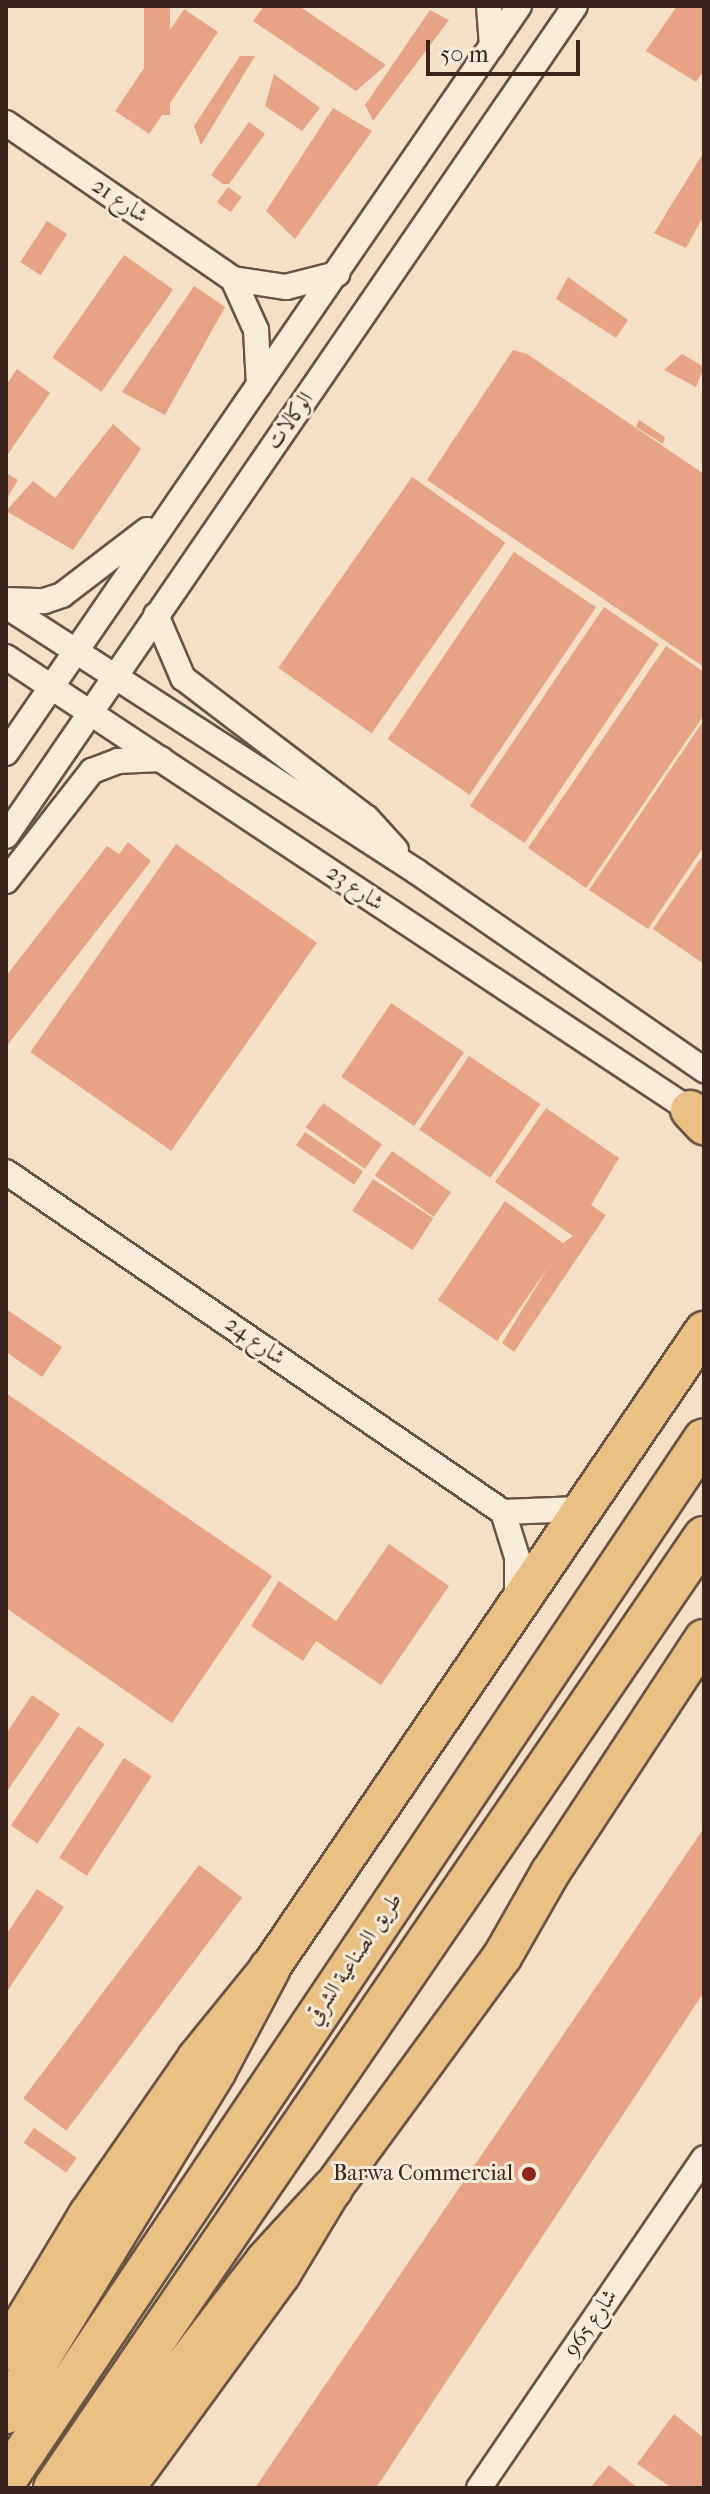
<!DOCTYPE html>
<html>
<head>
<meta charset="utf-8">
<style>
  body { margin:0 }
  #map { position:relative; width:710px; height:2494px; overflow:hidden; background:#f3e0c6; font-family:"IM FELL French Canon",Amiri,serif }
  div>[style] { position:absolute }
  [style*='--x'] { left:calc(var(--x)*1px); top:calc(var(--y)*1px); width:calc(var(--w)*1px); rotate:calc(var(--a)*1deg) }
  .building>* { inset:0; background:#e8a385; transform-origin:0 0 }
  .roads { filter:drop-shadow(2px 0 #685346) drop-shadow(-2px 0 #685346) drop-shadow(0 2px #685346) drop-shadow(0 -2px #685346) }
  .minor>* { height:24px; margin:-12px; padding:0 12px; transform-origin:12px; border-radius:12px; background:#f7ebda }
  .primary>* { height:38px; margin:-19px; padding:0 19px; transform-origin:19px; border-radius:19px; background:#eac083 }
  .trunk>* { height:40px; margin:-20px; padding:0 20px; transform-origin:20px; border-radius:20px; background:#eac083 }
  .dots>* { width:22px; height:22px; translate:-50% -50%; box-sizing:border-box; border:4px solid #f7ebda; border-radius:50% }
  span { translate:-50% -50%; white-space:nowrap; text-align:center; line-height:1.15; -webkit-text-stroke:6px #f7ebda; paint-order:stroke }
  .street-label { font-size:22px; color:#39241b }
  .poi-label { font-size:22px; color:#39241b }
  .right { translate:-100% -50%; text-align:right }
  .frame { position:absolute; inset:0; border:8px solid #39241b; pointer-events:none }
  .scale { position:absolute; left:426px; top:40px; width:154px; height:36px; box-sizing:border-box; border:4px solid #39241b; border-top:0; padding-left:10px; font-size:24px; line-height:28px; white-space:nowrap; color:#39241b; -webkit-text-stroke:6px #f7ebda; paint-order:stroke }
</style>
</head>
<body>
<div id="map">
  <div class="building">
    <div style="left:144px;top:6px;width:26px;height:109px"></div>
    <div style="clip-path:polygon(264px 6px,299px 6px,386px 65px,356px 91px,253px 21px)"></div>
    <div style="clip-path:polygon(677px 6px,704px 6px,704px 70px,696px 82px,646px 51px)"></div>
    <div style="left:184px;top:9px;width:41px;height:123px;rotate:34deg"></div>
    <div style="clip-path:polygon(430px 10px,449px 20px,373px 121px,365px 105px)"></div>
    <div style="clip-path:polygon(240px 56px,255px 56px,201px 145px,194px 126px)"></div>
    <div style="clip-path:polygon(274px 74px,320px 108px,302px 131px,265px 106px)"></div>
    <div style="clip-path:polygon(333px 108px,372px 131px,295px 239px,266px 211px)"></div>
    <div style="clip-path:polygon(249px 122px,265px 134px,229px 184px,223px 184px,211px 175px)"></div>
    <div style="clip-path:polygon(704px 152px,704px 215px,686px 248px,654px 233px)"></div>
    <div style="left:228px;top:187px;width:17px;height:19px;rotate:36deg"></div>
    <div style="left:47px;top:221px;width:24px;height:49px;rotate:33deg"></div>
    <div style="left:124px;top:255px;width:60px;height:125px;rotate:35deg"></div>
    <div style="clip-path:polygon(568px 277px,628px 320px,616px 338px,556px 299px)"></div>
    <div style="clip-path:polygon(194px 286px,225px 307px,165px 415px,122px 392px)"></div>
    <div style="clip-path:polygon(513px 350px,527px 354px,704px 474px,704px 667px,427px 480px)"></div>
    <div style="clip-path:polygon(682px 354px,704px 367px,696px 387px,664px 370px)"></div>
    <div style="clip-path:polygon(17px 369px,50px 393px,6px 457px,6px 385px)"></div>
    <div style="clip-path:polygon(639px 420px,665px 437px,663px 444px,636px 427px)"></div>
    <div style="clip-path:polygon(113px 424px,141px 449px,73px 550px,6px 511px,33px 481px,55px 498px)"></div>
    <div style="clip-path:polygon(6px 473px,18px 480px,6px 500px)"></div>
    <div style="left:412px;top:477px;width:114px;height:233px;rotate:35deg"></div>
    <div style="left:514px;top:552px;width:99px;height:226px;rotate:34deg"></div>
    <div style="left:604px;top:607px;width:66px;height:240px;rotate:34deg"></div>
    <div style="clip-path:polygon(666px 646px,704px 672px,704px 715px,586px 888px,528px 848px)"></div>
    <div style="clip-path:polygon(704px 720px,704px 846px,648px 929px,589px 890px)"></div>
    <div style="clip-path:polygon(128px 842px,151px 861px,6px 1047px,6px 976px,107px 846px,119px 854px)"></div>
    <div style="left:176px;top:844px;width:172px;height:254px;rotate:35deg"></div>
    <div style="clip-path:polygon(704px 854px,704px 964px,653px 929px)"></div>
    <div style="left:391px;top:1003px;width:88px;height:89px;rotate:34deg"></div>
    <div style="left:469px;top:1056px;width:86px;height:89px;rotate:34deg"></div>
    <div style="left:323px;top:1103px;width:72px;height:30px;rotate:35deg"></div>
    <div style="clip-path:polygon(546px 1108px,619px 1158px,591px 1205px,606px 1215px,514px 1352px,502px 1343px,549px 1266px,497px 1341px,438px 1300px,505px 1201px,563px 1243px,573px 1236px,495px 1182px)"></div>
    <div style="left:305px;top:1132px;width:70px;height:16px;rotate:34deg"></div>
    <div style="left:392px;top:1151px;width:72px;height:30px;rotate:35deg"></div>
    <div style="left:373px;top:1179px;width:72px;height:38px;rotate:33deg"></div>
    <div style="clip-path:polygon(6px 1309px,62px 1347px,42px 1377px,6px 1352px)"></div>
    <div style="clip-path:polygon(6px 1393px,272px 1576px,172px 1723px,6px 1608px)"></div>
    <div style="clip-path:polygon(389px 1544px,449px 1586px,381px 1685px,316px 1641px,303px 1661px,251px 1626px,279px 1581px,336px 1621px)"></div>
    <div style="clip-path:polygon(32px 1695px,60px 1714px,6px 1793px,6px 1734px)"></div>
    <div style="left:78px;top:1726px;width:32px;height:120px;rotate:34deg"></div>
    <div style="left:124px;top:1758px;width:33px;height:119px;rotate:33deg"></div>
    <div style="clip-path:polygon(704px 1828px,704px 1992px,376px 2488px,255px 2488px)"></div>
    <div style="left:199px;top:1865px;width:54px;height:292px;rotate:37deg"></div>
    <div style="clip-path:polygon(37px 1889px,64px 1907px,6px 1993px,6px 1935px)"></div>
    <div style="left:34px;top:2128px;width:52px;height:18px;rotate:35deg"></div>
    <div style="clip-path:polygon(674px 2414px,704px 2438px,704px 2488px,672px 2488px,637px 2464px)"></div>
    <div style="clip-path:polygon(609px 2465px,638px 2488px,590px 2488px)"></div>
  </div>
  <div class="roads">
    <div class="minor">
      <div style="--x:489;--y:6;--w:40;--a:85.7"></div>
      <div style="--x:6;--y:123;--w:275;--a:34.5"></div>
      <div style="--x:233;--y:279;--w:54;--a:8.6"></div>
      <div style="--x:286;--y:287;--w:53;--a:-14.3"></div>
      <div style="--x:233;--y:279;--w:56;--a:65.7"></div>
      <div style="--x:256;--y:330;--w:55;--a:86.9"></div>
      <div style="--x:6;--y:600;--w:38;--a:2"></div>
      <div style="--x:44;--y:601;--w:19;--a:-18"></div>
      <div style="--x:62;--y:595;--w:107;--a:-37.4"></div>
      <div style="--x:6;--y:606;--w:490;--a:32.9"></div>
      <div style="--x:417;--y:872;--w:349;--a:34.6"></div>
      <div style="--x:156;--y:615;--w:69;--a:66.8"></div>
      <div style="--x:183;--y:678;--w:231;--a:37.3"></div>
      <div style="--x:367;--y:818;--w:43;--a:47.8"></div>
      <div style="--x:6;--y:657;--w:835;--a:33.52"></div>
      <div style="--x:6;--y:753;--w:906;--a:-55.52"></div>
      <div style="--x:6;--y:836;--w:1006;--a:-55.57"></div>
      <div style="--x:6;--y:881;--w:140;--a:-52"></div>
      <div style="--x:92;--y:771;--w:28;--a:-21"></div>
      <div style="--x:118;--y:761;--w:43;--a:-2.7"></div>
      <div style="--x:6;--y:1172;--w:602;--a:34.38"></div>
      <div style="--x:503;--y:1512;--w:77;--a:-2.2"></div>
      <div style="--x:503;--y:1512;--w:47;--a:72.7"></div>
      <div style="--x:517;--y:1557;--w:46;--a:90"></div>
      <div style="--x:479;--y:2488;--w:399;--a:-55.7"></div>
    </div>
    <div class="primary">
      <div style="--x:690;--y:1110;--w:21;--a:47"></div>
      <div style="--x:6;--y:2351;--w:159;--a:-58.9"></div>
      <div style="--x:88;--y:2215;--w:191;--a:-55.2"></div>
      <div style="--x:197;--y:2058;--w:116;--a:-51"></div>
      <div style="--x:270;--y:1968;--w:771;--a:-55.73"></div>
      <div style="--x:125;--y:2488;--w:265;--a:-53.9"></div>
      <div style="--x:281;--y:2274;--w:99;--a:-59"></div>
      <div style="--x:332;--y:2189;--w:288;--a:-53.8"></div>
      <div style="--x:502;--y:1957;--w:97;--a:-60.3"></div>
      <div style="--x:550;--y:1873;--w:280;--a:-56.7"></div>
    </div>
    <div class="trunk">
      <div style="--x:6;--y:2413;--w:402;--a:-58.5"></div>
      <div style="--x:216;--y:2070;--w:115;--a:-62.1"></div>
      <div style="--x:6;--y:2480;--w:1253;--a:-56.16"></div>
      <div style="--x:54;--y:2488;--w:1152;--a:-55.65"></div>
      <div style="--x:92;--y:2488;--w:286;--a:-52.5"></div>
      <div style="--x:266;--y:2261;--w:98;--a:-47.5"></div>
    </div>
  </div>
  <div class="dots">
    <div style="left:529px;top:2174px;background:#8f2418"></div>
  </div>
  <div class="street-label">
    <span style="left:120px;top:201px;rotate:34deg">شارع 21</span>
    <span style="left:290px;top:421px;rotate:-55deg">الوكالات</span>
    <span style="left:355px;top:888px;rotate:34deg">شارع 23</span>
    <span style="left:255px;top:1341px;rotate:35deg">شارع 24</span>
    <span style="left:354px;top:1959px;rotate:-56deg">طريق الصناعية الشرقي</span>
    <span style="left:591px;top:2323px;rotate:-56deg">شارع 965</span>
  </div>
  <div class="poi-label">
    <span class="right" style="left:513px;top:2174px">Barwa Commercial</span>
  </div>
  <div class="frame"></div>
  <div class="scale">50 m</div>
</div>
</body>
</html>
